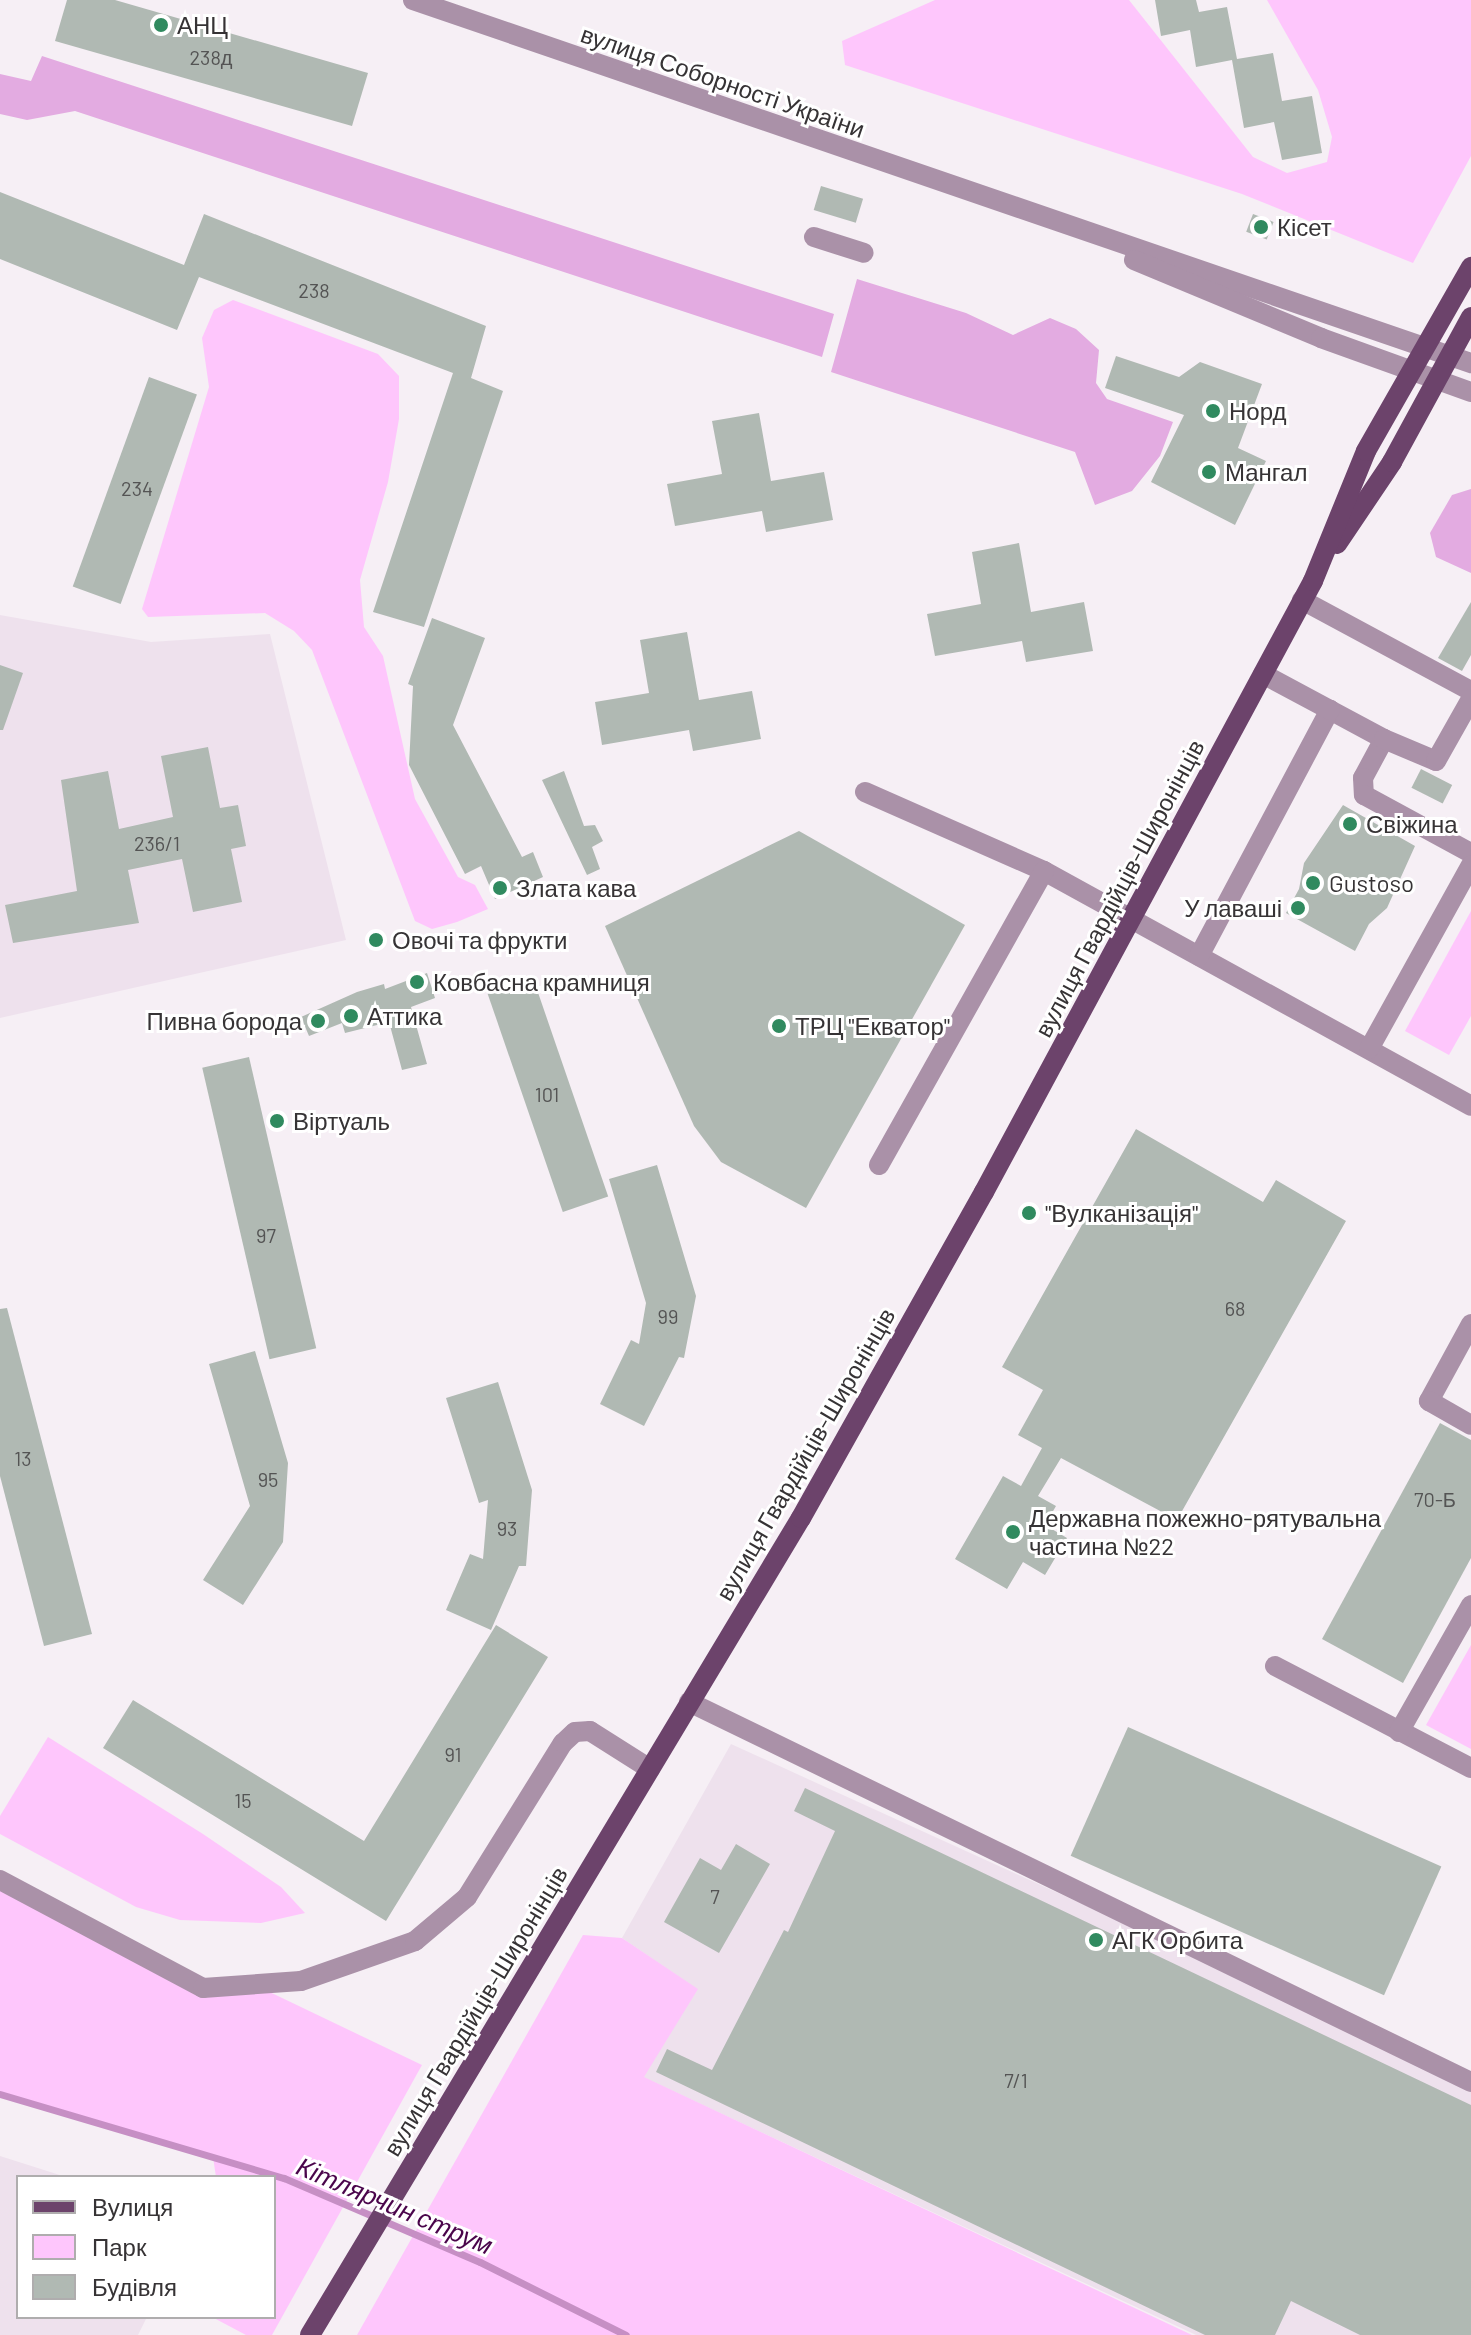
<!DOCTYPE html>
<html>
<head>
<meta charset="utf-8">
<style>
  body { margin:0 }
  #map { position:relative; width:1471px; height:2335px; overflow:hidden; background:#f6eff5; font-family:Barlow,sans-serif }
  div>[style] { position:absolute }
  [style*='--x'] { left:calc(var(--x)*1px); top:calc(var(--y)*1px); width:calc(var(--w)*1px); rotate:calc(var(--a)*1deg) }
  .built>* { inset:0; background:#eee1ed }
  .green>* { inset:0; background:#fec6fc }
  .forest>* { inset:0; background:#e3abe1 }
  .stream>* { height:7px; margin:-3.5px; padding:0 3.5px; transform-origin:3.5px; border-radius:3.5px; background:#c68fc4 }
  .building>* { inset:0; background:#b0b9b3; transform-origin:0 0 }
  .minor>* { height:20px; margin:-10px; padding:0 10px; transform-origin:10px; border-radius:10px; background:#aa91a8 }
  .major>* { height:20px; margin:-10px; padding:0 10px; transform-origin:10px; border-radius:10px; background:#6c436b }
  .dots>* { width:22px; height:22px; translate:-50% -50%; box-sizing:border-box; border:4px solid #fff; border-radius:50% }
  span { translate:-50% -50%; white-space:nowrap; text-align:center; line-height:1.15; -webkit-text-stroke:6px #fff; paint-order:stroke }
  .number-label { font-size:20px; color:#545454 }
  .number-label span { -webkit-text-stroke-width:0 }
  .poi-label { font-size:24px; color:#363335 }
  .left { translate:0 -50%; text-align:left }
  .right { translate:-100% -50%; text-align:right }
  .street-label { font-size:24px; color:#363335 }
  .water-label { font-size:26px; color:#4a054b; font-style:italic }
  .legend { position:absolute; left:16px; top:2175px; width:260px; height:144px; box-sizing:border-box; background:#fff; border:2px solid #afadae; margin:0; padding:10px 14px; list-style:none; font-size:24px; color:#363335 }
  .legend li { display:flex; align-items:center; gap:16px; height:40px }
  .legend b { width:40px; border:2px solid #afadae }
</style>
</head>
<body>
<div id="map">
  <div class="built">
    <div style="clip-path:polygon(0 615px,151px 642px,270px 634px,346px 940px,0 1018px)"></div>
    <div style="clip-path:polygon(731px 1744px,1471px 2081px,1471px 2335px,1196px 2335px,643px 2077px,697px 1989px,622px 1938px)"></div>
    <div style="clip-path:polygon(0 2156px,66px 2177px,18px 2177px,18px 2317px,147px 2317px,138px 2335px,0 2335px)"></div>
  </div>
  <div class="green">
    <div style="clip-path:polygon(935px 0,1129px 0,1253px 157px,1287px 173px,1327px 162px,1332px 137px,1318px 90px,1267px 0,1471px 0,1471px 156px,1413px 263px,1242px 194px,845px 65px,842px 41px)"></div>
    <div style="clip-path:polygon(233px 300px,378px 354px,399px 376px,399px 419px,388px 482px,360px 580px,364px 627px,383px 656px,415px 799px,458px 877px,475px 885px,488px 909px,457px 922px,432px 929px,415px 921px,312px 650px,294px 631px,265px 613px,148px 617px,142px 609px,209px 387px,202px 338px,214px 310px)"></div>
    <div style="clip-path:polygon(1471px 911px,1471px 1016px,1449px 1055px,1405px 1031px)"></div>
    <div style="clip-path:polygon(1471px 1645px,1471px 1749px,1426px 1725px)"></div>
    <div style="clip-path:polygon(48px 1737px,203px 1834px,281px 1887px,305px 1913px,261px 1923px,180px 1920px,136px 1907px,0 1834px,0 1816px)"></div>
    <div style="clip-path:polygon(0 1880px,203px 1988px,255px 1985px,422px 2065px,272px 2335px,246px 2335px,212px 2317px,274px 2317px,274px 2177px,216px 2177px,213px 2157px,0 2093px)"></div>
    <div style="clip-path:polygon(583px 1935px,622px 1938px,698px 1989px,644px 2077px,1192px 2335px,357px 2335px)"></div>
  </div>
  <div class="forest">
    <div style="clip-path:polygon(42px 56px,834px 314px,822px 357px,75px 111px,27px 120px,0 114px,0 74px,31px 81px)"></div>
    <div style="clip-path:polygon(857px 279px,966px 313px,1013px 335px,1050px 318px,1076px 329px,1099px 350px,1096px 383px,1107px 399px,1173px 422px,1160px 456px,1132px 491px,1095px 505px,1075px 452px,831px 372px)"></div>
    <div style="clip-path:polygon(1471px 489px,1471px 573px,1436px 557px,1430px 533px,1452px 495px)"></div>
  </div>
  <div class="stream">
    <div style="--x:0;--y:2094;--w:296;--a:16.5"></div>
    <div style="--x:284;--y:2178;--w:213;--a:23.2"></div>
    <div style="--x:480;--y:2262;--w:163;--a:26.6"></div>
  </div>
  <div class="building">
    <div style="clip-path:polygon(67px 0,115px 0,368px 73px,352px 126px,55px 41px)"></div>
    <div style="clip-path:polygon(1155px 0,1196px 0,1199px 12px,1227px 7px,1237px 59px,1273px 53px,1282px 101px,1312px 96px,1322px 153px,1282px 160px,1274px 122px,1244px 128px,1232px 60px,1196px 67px,1190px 30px,1161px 36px)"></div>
    <div style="left:821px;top:186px;width:44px;height:25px;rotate:17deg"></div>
    <div style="clip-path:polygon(0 192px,184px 265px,204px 214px,486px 326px,471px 378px,503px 391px,424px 627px,373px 612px,453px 373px,199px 277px,177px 330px,0 259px)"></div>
    <div style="left:1253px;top:214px;width:22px;height:19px;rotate:21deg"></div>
    <div style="clip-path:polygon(1116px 356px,1179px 377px,1200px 362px,1262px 384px,1238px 448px,1266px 461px,1235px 525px,1151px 482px,1184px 415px,1105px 388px)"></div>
    <div style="left:149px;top:377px;width:51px;height:223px;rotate:20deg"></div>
    <div style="clip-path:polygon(759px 413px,771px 481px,824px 472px,833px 520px,766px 532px,762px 511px,675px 526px,667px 484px,722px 474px,712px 421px)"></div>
    <div style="clip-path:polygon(1019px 543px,1031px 612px,1084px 602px,1093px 651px,1026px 662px,1022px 641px,935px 656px,927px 614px,981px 604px,972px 552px)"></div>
    <div style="clip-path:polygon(1471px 602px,1471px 655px,1462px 671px,1438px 658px)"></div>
    <div style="clip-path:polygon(432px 618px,485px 638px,453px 725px,522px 857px,533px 852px,543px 877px,495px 899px,481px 866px,465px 874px,409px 765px,413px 686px,408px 684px)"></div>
    <div style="clip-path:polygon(687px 632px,699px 700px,752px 691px,761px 739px,693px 751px,689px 730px,602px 745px,595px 702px,649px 693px,640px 640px)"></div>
    <div style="clip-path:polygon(0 665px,23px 673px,3px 730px,0 730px)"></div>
    <div style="clip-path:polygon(208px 747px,220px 808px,238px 805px,246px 846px,231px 849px,242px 902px,193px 912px,182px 859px,128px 870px,139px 923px,13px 943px,5px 905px,77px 891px,61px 780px,108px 771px,119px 829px,173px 817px,161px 756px)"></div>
    <div style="left:1421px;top:769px;width:35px;height:21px;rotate:27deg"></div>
    <div style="clip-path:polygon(564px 771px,584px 826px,595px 825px,603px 841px,592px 847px,600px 869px,587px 875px,542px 780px)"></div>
    <div style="clip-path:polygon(1343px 805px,1415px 846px,1387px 908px,1369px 924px,1355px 951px,1286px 913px,1299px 889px,1304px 863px)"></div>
    <div style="clip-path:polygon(799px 831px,965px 925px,806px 1208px,721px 1162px,694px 1126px,605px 926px)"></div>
    <div style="clip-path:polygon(427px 973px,435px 998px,411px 1007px,427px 1064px,402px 1070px,389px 1022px,345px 1033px,342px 1023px,309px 1036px,301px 1017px,357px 992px,384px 984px,385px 989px)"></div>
    <div style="left:533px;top:978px;width:231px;height:48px;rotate:71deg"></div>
    <div style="left:249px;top:1057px;width:299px;height:48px;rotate:77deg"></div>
    <div style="clip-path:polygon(1136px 1129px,1263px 1202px,1276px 1180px,1346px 1221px,1177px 1520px,1061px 1458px,1038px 1496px,1056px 1506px,1045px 1525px,1067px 1538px,1045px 1575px,1023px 1562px,1007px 1589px,955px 1559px,1003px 1476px,1021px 1486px,1042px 1448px,1018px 1435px,1043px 1390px,1002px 1367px)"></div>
    <div style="clip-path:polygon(657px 1165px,696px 1296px,684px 1358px,679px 1357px,644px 1426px,600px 1404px,631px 1340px,639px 1344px,646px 1303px,609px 1179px)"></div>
    <div style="clip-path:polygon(7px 1308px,92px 1634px,44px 1646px,0 1476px,0 1309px)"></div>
    <div style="clip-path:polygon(255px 1351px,288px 1463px,283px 1542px,243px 1605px,203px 1580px,250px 1506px,209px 1364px)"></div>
    <div style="clip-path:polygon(498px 1382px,532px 1490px,526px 1566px,519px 1566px,491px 1630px,446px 1610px,470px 1554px,483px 1559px,488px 1500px,479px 1503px,446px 1398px)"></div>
    <div style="clip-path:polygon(1440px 1423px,1471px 1440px,1471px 1558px,1403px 1683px,1322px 1639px)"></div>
    <div style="clip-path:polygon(496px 1625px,548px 1657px,386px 1921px,103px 1748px,133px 1700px,364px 1841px)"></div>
    <div style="left:1128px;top:1727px;width:343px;height:141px;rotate:24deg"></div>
    <div style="clip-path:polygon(805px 1788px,1471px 2105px,1471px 2335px,1360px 2335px,1291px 2301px,1275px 2335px,1205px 2335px,656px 2072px,667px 2049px,712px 2070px,784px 1930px,788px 1932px,835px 1831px,794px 1811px)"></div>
    <div style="clip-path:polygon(736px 1844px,770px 1864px,719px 1953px,664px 1922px,700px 1858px,721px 1870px)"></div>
  </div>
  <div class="minor">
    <div style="--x:413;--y:0;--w:1119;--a:18.94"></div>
    <div style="--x:814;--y:237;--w:52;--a:17.7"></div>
    <div style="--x:1134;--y:260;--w:203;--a:22.6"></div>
    <div style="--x:1321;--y:338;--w:159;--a:19.8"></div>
    <div style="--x:1302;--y:600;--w:192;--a:28.3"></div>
    <div style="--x:1330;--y:710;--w:61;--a:28.2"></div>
    <div style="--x:1384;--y:739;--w:44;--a:118.3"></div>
    <div style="--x:1363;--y:778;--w:17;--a:87"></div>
    <div style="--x:1364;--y:795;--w:122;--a:28.5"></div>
    <div style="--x:1384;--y:739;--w:56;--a:22.9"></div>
    <div style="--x:1436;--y:761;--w:71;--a:-60.6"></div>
    <div style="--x:865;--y:792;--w:196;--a:23.8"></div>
    <div style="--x:1044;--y:871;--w:487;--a:28.8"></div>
    <div style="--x:1199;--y:956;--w:279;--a:-62"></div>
    <div style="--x:1330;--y:710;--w:76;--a:-151.8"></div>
    <div style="--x:1369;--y:1049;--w:210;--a:-61"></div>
    <div style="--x:879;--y:1165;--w:337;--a:-60.7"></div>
    <div style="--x:1471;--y:1324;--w:88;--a:118.6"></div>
    <div style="--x:1429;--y:1401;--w:48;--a:29.7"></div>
    <div style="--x:1275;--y:1666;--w:221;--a:27.5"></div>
    <div style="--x:689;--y:1702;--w:869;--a:25.92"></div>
    <div style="--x:1399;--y:1732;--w:146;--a:-60.4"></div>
    <div style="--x:0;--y:1880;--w:230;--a:28"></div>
    <div style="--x:203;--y:1988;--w:98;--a:-4.1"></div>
    <div style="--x:301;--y:1981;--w:121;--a:-19.3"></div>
    <div style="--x:415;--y:1941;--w:68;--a:-40.2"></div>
    <div style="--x:467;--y:1897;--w:181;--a:-58.1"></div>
    <div style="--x:563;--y:1743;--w:16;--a:-43"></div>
    <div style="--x:575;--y:1732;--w:15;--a:-4"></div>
    <div style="--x:590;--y:1731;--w:71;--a:32.3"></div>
  </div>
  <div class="major">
    <div style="--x:1337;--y:544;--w:99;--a:-56.1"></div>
    <div style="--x:1392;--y:462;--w:165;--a:-61.4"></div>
    <div style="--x:310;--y:2335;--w:953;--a:-59"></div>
    <div style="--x:801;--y:1518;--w:374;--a:-60.7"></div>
    <div style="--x:984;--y:1192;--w:694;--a:-61.7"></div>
    <div style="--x:1313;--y:581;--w:140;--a:-67.8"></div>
    <div style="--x:1366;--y:451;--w:212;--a:-60.3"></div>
  </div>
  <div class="dots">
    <div style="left:161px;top:25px;background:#308a5f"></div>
    <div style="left:1261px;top:227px;background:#308a5f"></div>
    <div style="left:1213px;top:411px;background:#308a5f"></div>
    <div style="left:1209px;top:472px;background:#308a5f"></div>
    <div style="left:1350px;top:824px;background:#308a5f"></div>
    <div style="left:1313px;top:883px;background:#308a5f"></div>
    <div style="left:500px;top:888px;background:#308a5f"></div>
    <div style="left:1298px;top:908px;background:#308a5f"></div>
    <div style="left:376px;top:940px;background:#308a5f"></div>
    <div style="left:417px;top:982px;background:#308a5f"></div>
    <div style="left:351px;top:1016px;background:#308a5f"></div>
    <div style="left:318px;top:1021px;background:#308a5f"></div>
    <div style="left:779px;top:1026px;background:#308a5f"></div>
    <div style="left:277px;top:1121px;background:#308a5f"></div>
    <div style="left:1029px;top:1213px;background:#308a5f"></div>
    <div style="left:1013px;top:1532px;background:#308a5f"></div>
    <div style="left:1096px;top:1940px;background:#308a5f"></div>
  </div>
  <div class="number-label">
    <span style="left:211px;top:57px">238д</span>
    <span style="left:314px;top:290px">238</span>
    <span style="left:137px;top:488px">234</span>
    <span style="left:157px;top:843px">236/1</span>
    <span style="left:547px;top:1094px">101</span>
    <span style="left:266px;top:1235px">97</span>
    <span style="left:1235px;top:1308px">68</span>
    <span style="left:668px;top:1316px">99</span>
    <span style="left:23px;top:1458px">13</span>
    <span style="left:268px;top:1479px">95</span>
    <span style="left:1435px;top:1499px">70-Б</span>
    <span style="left:507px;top:1528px">93</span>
    <span style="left:453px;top:1754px">91</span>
    <span style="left:243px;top:1800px">15</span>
    <span style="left:715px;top:1896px">7</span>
    <span style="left:1016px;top:2080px">7/1</span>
  </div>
  <div class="poi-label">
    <span class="left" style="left:177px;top:25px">АНЦ</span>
    <span class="left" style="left:1277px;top:227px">Кісет</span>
    <span class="left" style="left:1229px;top:411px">Норд</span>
    <span class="left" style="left:1225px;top:472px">Мангал</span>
    <span class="left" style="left:1366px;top:824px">Свіжина</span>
    <span class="left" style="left:1329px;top:883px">Gustoso</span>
    <span class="left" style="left:516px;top:888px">Злата кава</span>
    <span class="right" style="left:1282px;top:908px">У лаваші</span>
    <span class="left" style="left:392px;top:940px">Овочі та фрукти</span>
    <span class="left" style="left:433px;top:982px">Ковбасна крамниця</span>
    <span class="left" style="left:367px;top:1016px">Аттика</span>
    <span class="right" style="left:302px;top:1021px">Пивна борода</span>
    <span class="left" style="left:795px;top:1026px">ТРЦ "Екватор"</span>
    <span class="left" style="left:293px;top:1121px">Віртуаль</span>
    <span class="left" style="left:1045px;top:1213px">"Вулканізація"</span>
    <span class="left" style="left:1029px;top:1532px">Державна пожежно-рятувальна<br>частина №22</span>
    <span class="left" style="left:1112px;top:1940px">АГК Орбита</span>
  </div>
  <div class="street-label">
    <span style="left:723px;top:81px;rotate:19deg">вулиця Соборності України</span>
    <span style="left:1119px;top:888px;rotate:-62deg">вулиця Гвардійців-Широнінців</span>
    <span style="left:805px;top:1454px;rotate:-60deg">вулиця Гвардійців-Широнінців</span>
    <span style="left:475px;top:2011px;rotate:-59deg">вулиця Гвардійців-Широнінців</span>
  </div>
  <div class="water-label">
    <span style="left:395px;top:2205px;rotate:23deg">Кітлярчин струм</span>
  </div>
  <ul class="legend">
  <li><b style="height:10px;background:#6c436b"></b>Вулиця</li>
  <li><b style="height:22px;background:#fec6fc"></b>Парк</li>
  <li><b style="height:22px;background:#b0b9b3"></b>Будівля</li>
  </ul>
</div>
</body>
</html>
